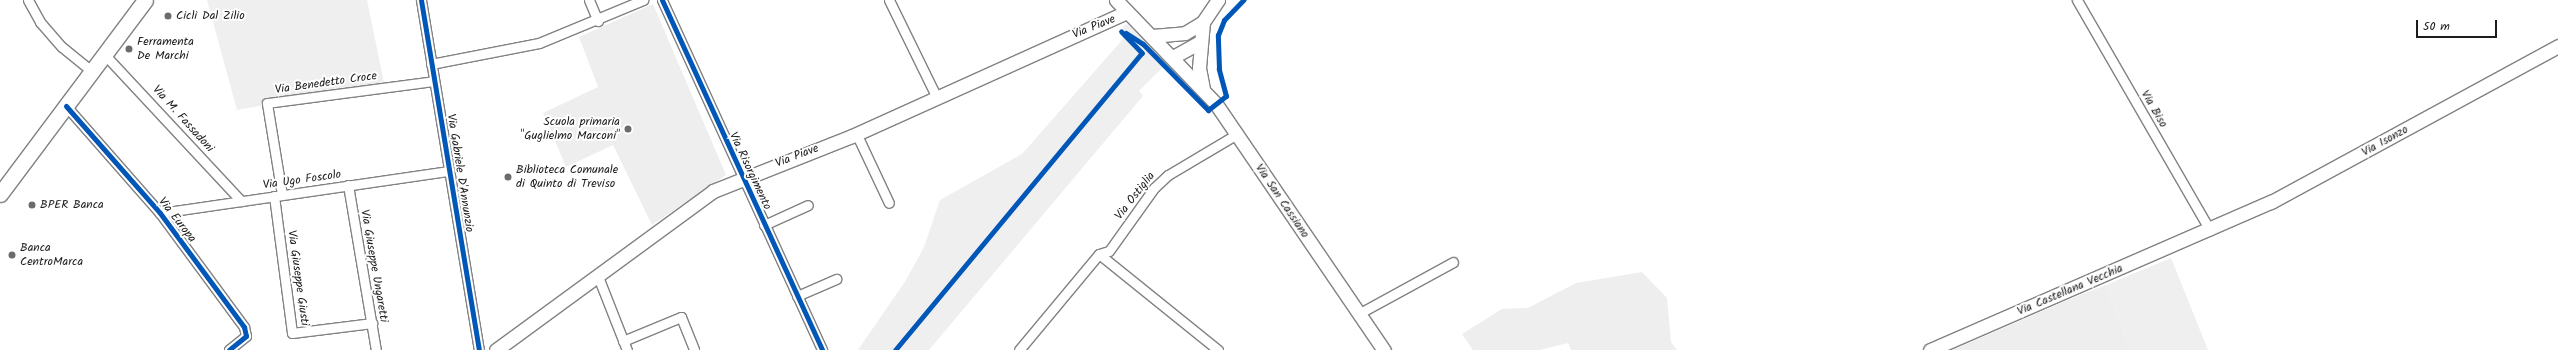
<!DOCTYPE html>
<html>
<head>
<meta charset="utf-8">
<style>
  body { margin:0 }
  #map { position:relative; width:2558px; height:350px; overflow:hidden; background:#fff; font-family:Kalam,sans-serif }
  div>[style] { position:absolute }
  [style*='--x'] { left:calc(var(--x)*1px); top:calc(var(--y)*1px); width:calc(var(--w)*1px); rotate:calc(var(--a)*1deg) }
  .built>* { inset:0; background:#eee }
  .green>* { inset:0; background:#efefef }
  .roads { filter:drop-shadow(1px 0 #828282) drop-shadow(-1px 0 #828282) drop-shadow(0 1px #828282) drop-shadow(0 -1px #828282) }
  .street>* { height:9px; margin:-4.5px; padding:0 4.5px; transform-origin:4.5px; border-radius:4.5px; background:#fff }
  .secondary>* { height:13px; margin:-6.5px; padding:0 6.5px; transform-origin:6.5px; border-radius:6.5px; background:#fff }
  .primary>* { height:15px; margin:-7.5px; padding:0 7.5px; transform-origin:7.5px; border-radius:7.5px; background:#fff }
  .cycleway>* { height:5px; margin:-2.5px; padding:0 2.5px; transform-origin:2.5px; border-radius:2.5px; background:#0057b8 }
  .dots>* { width:11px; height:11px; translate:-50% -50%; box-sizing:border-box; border:2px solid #fff; border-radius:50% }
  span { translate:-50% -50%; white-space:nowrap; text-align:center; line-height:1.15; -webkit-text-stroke:4px #fff; paint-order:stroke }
  .poi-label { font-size:12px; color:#1c1c1c }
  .left { translate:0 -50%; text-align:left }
  .right { translate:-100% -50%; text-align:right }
  .street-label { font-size:12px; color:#1c1c1c }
  .scale { position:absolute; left:2416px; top:20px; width:81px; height:18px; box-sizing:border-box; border:2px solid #1c1c1c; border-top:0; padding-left:5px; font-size:12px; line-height:14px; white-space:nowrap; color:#1c1c1c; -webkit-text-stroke:3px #fff; paint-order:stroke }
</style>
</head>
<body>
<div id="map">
  <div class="built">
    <div style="clip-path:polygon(653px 4px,726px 175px,652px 225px,613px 145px,566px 167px,543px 113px,598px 87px,579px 37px)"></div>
    <div style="clip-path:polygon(1642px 272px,1667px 298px,1671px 342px,1677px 350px,1571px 350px,1568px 343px,1540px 350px,1473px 350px,1462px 334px,1502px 309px,1528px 308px,1576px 283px)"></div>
    <div style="clip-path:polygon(2106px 285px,2131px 350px,1952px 350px,2075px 297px)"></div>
  </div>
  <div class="green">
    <div style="clip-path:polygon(207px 0,367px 0,384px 83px,237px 110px)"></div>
    <div style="clip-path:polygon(1127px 24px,1168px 62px,1139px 91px,1143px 96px,929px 350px,858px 350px,906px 280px,924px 247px,940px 200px,1022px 154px,1123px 39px,1123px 26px)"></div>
    <div style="clip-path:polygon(2171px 258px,2208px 350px,2131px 350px,2106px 285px)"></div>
  </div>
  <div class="roads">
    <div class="street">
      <div style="--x:28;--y:0;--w:25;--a:61"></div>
      <div style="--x:40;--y:22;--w:33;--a:49"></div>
      <div style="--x:62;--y:47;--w:40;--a:39"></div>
      <div style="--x:421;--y:0;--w:355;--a:80.6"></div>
      <div style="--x:589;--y:0;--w:23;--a:67"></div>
      <div style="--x:662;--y:0;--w:385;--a:65.4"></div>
      <div style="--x:889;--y:0;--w:109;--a:63.9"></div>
      <div style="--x:2077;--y:0;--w:266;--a:60"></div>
      <div style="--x:105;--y:55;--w:200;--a:47"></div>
      <div style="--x:431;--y:64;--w:110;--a:-11"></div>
      <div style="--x:539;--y:43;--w:113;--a:-22.5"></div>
      <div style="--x:66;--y:106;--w:142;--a:48.7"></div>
      <div style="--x:160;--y:213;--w:142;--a:53.6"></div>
      <div style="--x:244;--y:327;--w:9;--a:77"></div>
      <div style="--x:246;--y:336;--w:22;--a:141"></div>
      <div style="--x:856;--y:133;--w:77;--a:64.8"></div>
      <div style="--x:348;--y:185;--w:167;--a:80.4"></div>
      <div style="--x:282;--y:195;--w:93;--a:-99.3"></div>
      <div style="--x:267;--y:103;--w:167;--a:-7.5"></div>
      <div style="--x:274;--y:196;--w:138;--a:82.5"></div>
      <div style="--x:292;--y:333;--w:81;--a:-7.1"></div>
      <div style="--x:160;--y:213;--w:291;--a:-8.3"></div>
      <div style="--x:764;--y:225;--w:48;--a:-24.4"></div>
      <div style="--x:1099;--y:254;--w:153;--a:38.9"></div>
      <div style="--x:597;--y:274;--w:82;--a:68.5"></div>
      <div style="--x:797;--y:296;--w:43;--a:-23.6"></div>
      <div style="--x:1360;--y:313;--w:106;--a:-28.7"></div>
      <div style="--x:623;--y:341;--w:63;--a:-22.5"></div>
      <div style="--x:681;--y:317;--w:35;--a:68"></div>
      <div style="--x:1019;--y:350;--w:125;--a:-50.2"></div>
      <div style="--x:1099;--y:254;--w:10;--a:-17"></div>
      <div style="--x:1109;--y:251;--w:77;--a:-54.5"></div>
      <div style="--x:1154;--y:188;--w:19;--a:-43"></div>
      <div style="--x:1168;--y:175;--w:80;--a:-30.7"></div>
    </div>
    <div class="secondary">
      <div style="--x:1116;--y:0;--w:144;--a:46.1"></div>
      <div style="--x:1216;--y:104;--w:298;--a:55.7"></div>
      <div style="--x:1203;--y:22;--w:46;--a:95"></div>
      <div style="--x:1199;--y:68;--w:20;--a:79"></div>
      <div style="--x:1152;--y:36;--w:33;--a:-5"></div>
      <div style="--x:1185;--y:33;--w:21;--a:-31"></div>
      <div style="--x:1203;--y:22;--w:27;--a:-56"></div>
      <div style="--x:1173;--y:57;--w:31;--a:-29"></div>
      <div style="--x:496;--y:350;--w:269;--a:-36.2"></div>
      <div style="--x:713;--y:191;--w:149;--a:-21.6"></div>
      <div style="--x:852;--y:136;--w:301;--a:-24.3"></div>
      <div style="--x:1930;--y:350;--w:372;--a:-23.5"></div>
      <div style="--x:2271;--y:202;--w:327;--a:-28.5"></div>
    </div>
    <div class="primary">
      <div style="--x:0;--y:194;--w:242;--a:-53.2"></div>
    </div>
  </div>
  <div class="cycleway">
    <div style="--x:421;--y:0;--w:355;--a:80.6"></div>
    <div style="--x:662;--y:0;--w:385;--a:65.4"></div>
    <div style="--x:1126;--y:33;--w:20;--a:33"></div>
    <div style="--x:1143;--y:44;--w:93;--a:45.4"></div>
    <div style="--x:1208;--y:110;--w:23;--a:-38"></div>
    <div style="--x:1226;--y:96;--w:28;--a:-105"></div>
    <div style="--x:1219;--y:69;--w:34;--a:-92"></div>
    <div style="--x:1218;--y:35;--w:16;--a:-68"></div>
    <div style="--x:1224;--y:20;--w:28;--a:-46"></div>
    <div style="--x:66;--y:106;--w:142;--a:48.7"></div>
    <div style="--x:160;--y:213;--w:142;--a:53.6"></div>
    <div style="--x:244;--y:327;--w:9;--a:77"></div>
    <div style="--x:246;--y:336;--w:22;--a:141"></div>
    <div style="--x:895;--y:350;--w:386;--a:-50.3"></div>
    <div style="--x:1142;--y:53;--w:30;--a:-134"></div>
  </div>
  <div class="dots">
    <div style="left:168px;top:16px;background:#6b6b6b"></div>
    <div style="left:129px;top:49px;background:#6b6b6b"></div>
    <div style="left:628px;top:129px;background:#6b6b6b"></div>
    <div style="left:508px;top:177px;background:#6b6b6b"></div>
    <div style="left:32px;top:205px;background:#6b6b6b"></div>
    <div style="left:12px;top:255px;background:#6b6b6b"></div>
  </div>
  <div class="poi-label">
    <span class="left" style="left:176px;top:16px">Cicli Dal Zilio</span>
    <span class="left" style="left:137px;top:49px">Ferramenta<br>De Marchi</span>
    <span class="right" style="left:620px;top:129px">Scuola primaria<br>"Guglielmo Marconi"</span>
    <span class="left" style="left:516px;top:177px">Biblioteca Comunale<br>di Quinto di Treviso</span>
    <span class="left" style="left:40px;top:205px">BPER Banca</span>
    <span class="left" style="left:20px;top:255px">Banca<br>CentroMarca</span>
  </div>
  <div class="street-label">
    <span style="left:1094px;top:27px;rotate:-22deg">Via Piave</span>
    <span style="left:326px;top:83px;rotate:-8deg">Via Benedetto Croce</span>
    <span style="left:2154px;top:109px;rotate:60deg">Via Biso</span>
    <span style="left:183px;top:119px;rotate:48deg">Via M. Fassadoni</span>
    <span style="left:2385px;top:141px;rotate:-29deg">Via Isonzo</span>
    <span style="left:797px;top:156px;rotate:-21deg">Via Piave</span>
    <span style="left:750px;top:171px;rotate:65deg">Via Risorgimento</span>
    <span style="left:460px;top:173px;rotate:81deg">Via Gabriele D'Annunzio</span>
    <span style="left:302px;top:180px;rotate:-8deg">Via Ugo Foscolo</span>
    <span style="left:1135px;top:196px;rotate:-52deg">Via Ostiglia</span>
    <span style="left:1282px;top:201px;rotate:56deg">Via San Cassiano</span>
    <span style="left:177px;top:220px;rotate:52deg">Via Europa</span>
    <span style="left:374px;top:266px;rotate:80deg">Via Giuseppe Ungaretti</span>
    <span style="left:298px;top:278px;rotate:82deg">Via Giuseppe Giusti</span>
    <span style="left:2070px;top:290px;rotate:-23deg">Via Castellana Vecchia</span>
  </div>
  <div class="scale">50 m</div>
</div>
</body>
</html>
